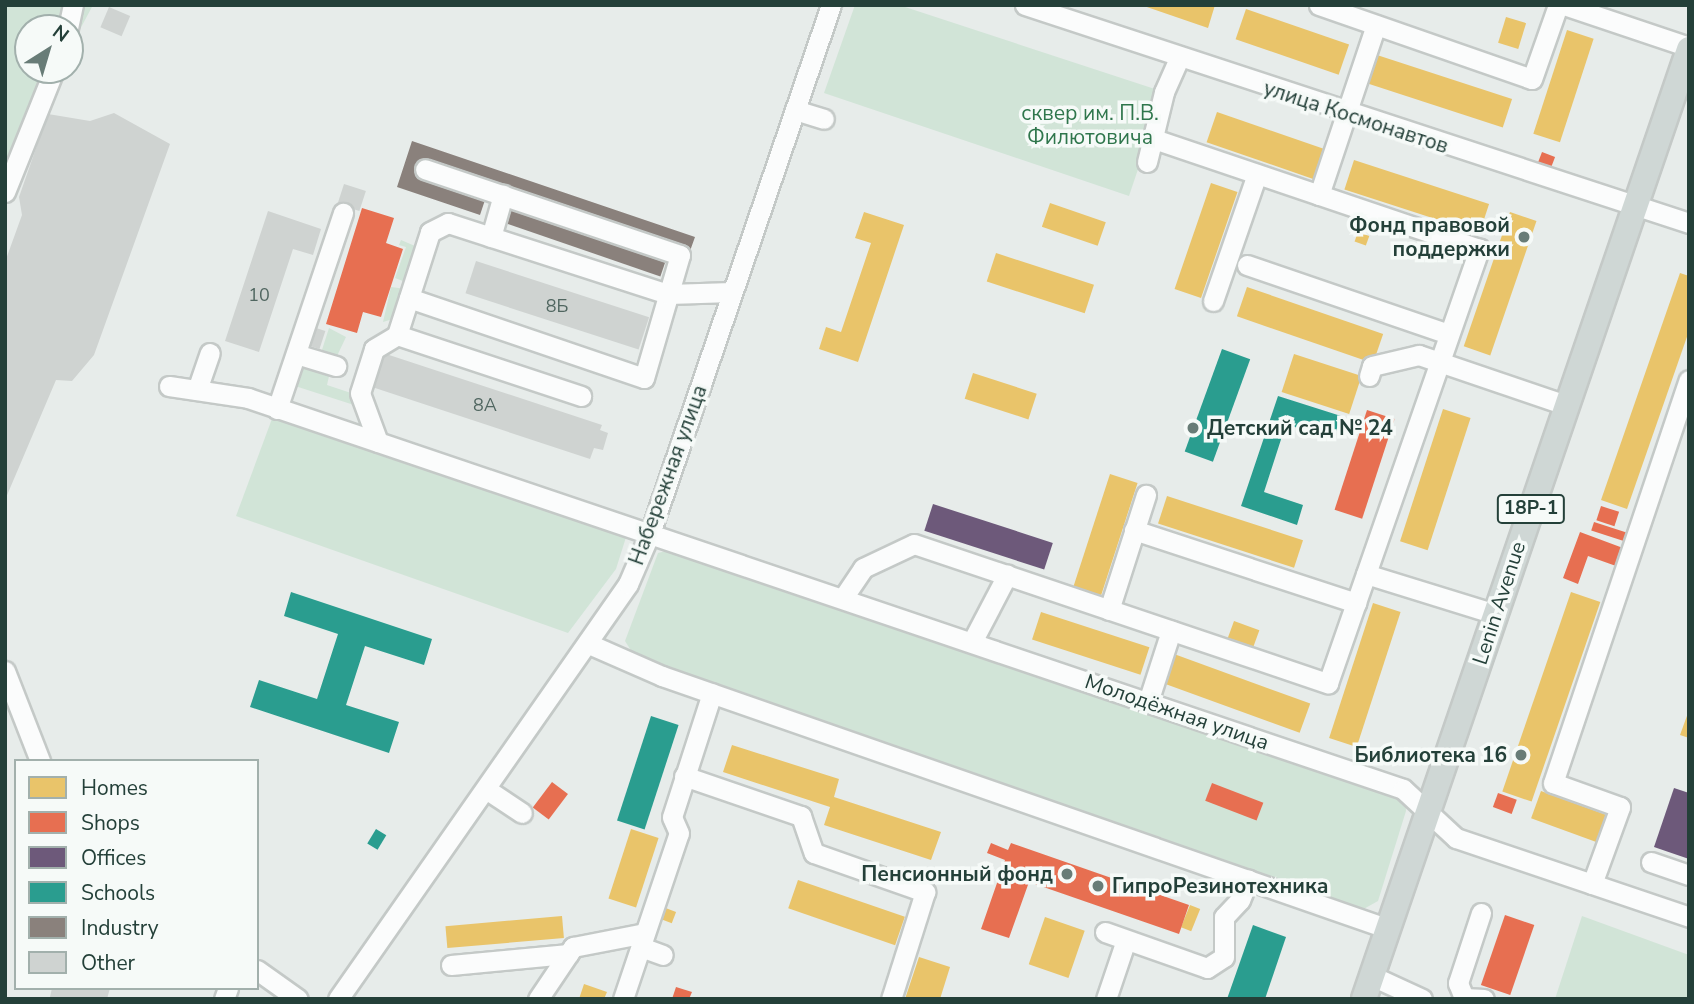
<!DOCTYPE html>
<html>
<head>
<meta charset="utf-8">
<style>
  body { margin:0 }
  #map { position:relative; width:1694px; height:1004px; overflow:hidden; background:#e7ecea; font-family:"Nunito Sans",sans-serif }
  div>[style] { position:absolute }
  [style*='--x'] { left:calc(var(--x)*1px); top:calc(var(--y)*1px); width:calc(var(--w)*1px); rotate:calc(var(--a)*1deg) }
  .green>* { inset:0; background:#d1e4d7 }
  .homes>* { inset:0; background:#e9c46a; transform-origin:0 0 }
  .shops>* { inset:0; background:#e76f51; transform-origin:0 0 }
  .offices>* { inset:0; background:#6d597a; transform-origin:0 0 }
  .schools>* { inset:0; background:#2a9d8f; transform-origin:0 0 }
  .industry>* { inset:0; background:#8a817c; transform-origin:0 0 }
  .building>* { inset:0; background:#cfd3d1; transform-origin:0 0 }
  .roads { filter:drop-shadow(2px 0 #c4c9c7) drop-shadow(-2px 0 #c4c9c7) drop-shadow(0 2px #c4c9c7) drop-shadow(0 -2px #c4c9c7) }
  .minor>* { height:19px; margin:-9.5px; padding:0 9.5px; transform-origin:9.5px; border-radius:9.5px; background:#fbfcfc }
  .major>* { height:24px; margin:-12px; padding:0 12px; transform-origin:12px; border-radius:12px; background:#cfd7d5 }
  .dots>* { width:19px; height:19px; translate:-50% -50%; box-sizing:border-box; border:4px solid #f6faf8; border-radius:50% }
  span { translate:-50% -50%; white-space:nowrap; text-align:center; line-height:1.15; -webkit-text-stroke:7px #f6faf8; paint-order:stroke }
  .number-label { font-size:18px; color:#506660 }
  .number-label span { -webkit-text-stroke-width:0 }
  .shield-label span { padding:2px 5px; background:#f6faf8; border:2px solid; border-radius:5px; -webkit-text-stroke-width:0 }
  .shield-label { font-size:19px; color:#244039; font-weight:700 }
  .park-label { font-size:21px; color:#2f764c }
  .street-label { font-size:21px; color:#244039 }
  .poi-label { font-size:21px; color:#244039; font-weight:700 }
  .right { translate:-100% -50%; text-align:right }
  .left { translate:0 -50%; text-align:left }
  .frame { position:absolute; inset:0; border:7px solid #244039; pointer-events:none }
  .legend { position:absolute; left:14px; top:759px; width:245px; height:231px; box-sizing:border-box; background:#f6faf8; border:2px solid #a2b0ac; margin:0; padding:9px 12px; list-style:none; font-size:21px; color:#244039 }
  .legend li { display:flex; align-items:center; gap:14px; height:35px }
  .legend b { width:35px; border:2px solid #a2b0ac }
  .north { position:absolute; left:14px; top:14px; width:70px; height:70px; box-sizing:border-box; background:#f6faf8; border:2px solid #a2b0ac; border-radius:50%; rotate:37deg; font-size:19px; font-weight:700; line-height:28px; text-align:center; color:#244039 }
  .north::after { content:''; display:block; margin:auto; width:24px; height:32px; background:#687c77; clip-path:polygon(50% 0,100% 100%,50% 72%,0 100%) }
</style>
</head>
<body>
<div id="map">
  <div class="green">
    <div style="clip-path:polygon(5px 5px,93px 5px,70px 48px,70px 28px,28px 28px,28px 70px,58px 70px,5px 170px)"></div>
    <div style="clip-path:polygon(855px 5px,899px 5px,1164px 92px,1129px 196px,824px 93px)"></div>
    <div style="clip-path:polygon(401px 240px,415px 246px,417px 252px,408px 283px,395px 278px,406px 247px,399px 245px)"></div>
    <div style="clip-path:polygon(391px 287px,406px 289px,396px 318px,383px 322px)"></div>
    <div style="clip-path:polygon(329px 328px,346px 337px,337px 356px,326px 358px,321px 353px)"></div>
    <div style="clip-path:polygon(299px 362px,330px 372px,327px 385px,351px 393px,354px 405px,292px 385px)"></div>
    <div style="clip-path:polygon(273px 416px,627px 534px,616px 569px,568px 633px,236px 516px)"></div>
    <div style="clip-path:polygon(677px 548px,1405px 795px,1406px 811px,1378px 901px,1360px 911px,637px 660px,625px 641px,658px 553px)"></div>
    <div style="clip-path:polygon(1582px 916px,1689px 955px,1689px 999px,1555px 999px)"></div>
  </div>
  <div class="homes">
    <div style="clip-path:polygon(1141px 5px,1215px 5px,1208px 28px)"></div>
    <div style="left:1246px;top:9px;width:109px;height:32px;rotate:19deg"></div>
    <div style="left:1506px;top:17px;width:21px;height:27px;rotate:17deg"></div>
    <div style="left:1567px;top:30px;width:28px;height:109px;rotate:18deg"></div>
    <div style="left:1377px;top:55px;width:142px;height:30px;rotate:18deg"></div>
    <div style="left:1217px;top:112px;width:115px;height:32px;rotate:19deg"></div>
    <div style="left:1354px;top:160px;width:142px;height:31px;rotate:18deg"></div>
    <div style="left:1211px;top:183px;width:28px;height:112px;rotate:19deg"></div>
    <div style="left:1050px;top:203px;width:59px;height:25px;rotate:19deg"></div>
    <div style="clip-path:polygon(864px 212px,904px 225px,858px 362px,819px 349px,826px 327px,841px 332px,871px 243px,855px 238px)"></div>
    <div style="left:1510px;top:212px;width:28px;height:142px;rotate:19deg"></div>
    <div style="left:1358px;top:232px;width:12px;height:10px;rotate:20deg"></div>
    <div style="left:996px;top:253px;width:103px;height:30px;rotate:18deg"></div>
    <div style="clip-path:polygon(1680px 273px,1689px 276px,1689px 331px,1627px 509px,1601px 500px)"></div>
    <div style="left:1247px;top:287px;width:144px;height:31px;rotate:19deg"></div>
    <div style="left:1294px;top:354px;width:71px;height:40px;rotate:18deg"></div>
    <div style="left:973px;top:373px;width:67px;height:27px;rotate:18deg"></div>
    <div style="left:1443px;top:409px;width:29px;height:139px;rotate:18deg"></div>
    <div style="left:1110px;top:474px;width:29px;height:119px;rotate:18deg"></div>
    <div style="left:1167px;top:496px;width:143px;height:29px;rotate:18deg"></div>
    <div style="left:1571px;top:592px;width:31px;height:211px;rotate:19deg"></div>
    <div style="left:1373px;top:603px;width:29px;height:142px;rotate:18deg"></div>
    <div style="left:1041px;top:612px;width:114px;height:29px;rotate:18deg"></div>
    <div style="left:1234px;top:621px;width:27px;height:24px;rotate:20deg"></div>
    <div style="left:1174px;top:654px;width:145px;height:31px;rotate:20deg"></div>
    <div style="clip-path:polygon(1688px 713px,1689px 713px,1689px 738px,1680px 735px)"></div>
    <div style="clip-path:polygon(732px 745px,839px 779px,834px 797px,941px 832px,931px 860px,824px 825px,830px 807px,723px 772px)"></div>
    <div style="left:1541px;top:791px;width:73px;height:29px;rotate:20deg"></div>
    <div style="left:631px;top:829px;width:29px;height:73px;rotate:18deg"></div>
    <div style="left:798px;top:880px;width:113px;height:30px;rotate:19deg"></div>
    <div style="left:1190px;top:905px;width:11px;height:24px;rotate:22deg"></div>
    <div style="left:663px;top:907px;width:14px;height:12px;rotate:21deg"></div>
    <div style="left:562px;top:916px;width:22px;height:117px;rotate:85deg"></div>
    <div style="left:1045px;top:917px;width:42px;height:50px;rotate:19deg"></div>
    <div style="clip-path:polygon(919px 957px,950px 967px,940px 999px,905px 999px)"></div>
    <div style="clip-path:polygon(584px 984px,607px 992px,604px 999px,579px 999px)"></div>
  </div>
  <div class="shops">
    <div style="left:1542px;top:152px;width:14px;height:13px;rotate:21deg"></div>
    <div style="clip-path:polygon(362px 208px,394px 218px,386px 243px,403px 249px,381px 317px,363px 312px,357px 333px,326px 324px)"></div>
    <div style="left:1367px;top:410px;width:29px;height:105px;rotate:18deg"></div>
    <div style="left:1601px;top:506px;width:19px;height:15px;rotate:18deg"></div>
    <div style="left:1594px;top:522px;width:39px;height:9px;rotate:18deg"></div>
    <div style="clip-path:polygon(1580px 532px,1623px 548px,1616px 566px,1588px 556px,1578px 584px,1563px 578px)"></div>
    <div style="left:552px;top:782px;width:20px;height:32px;rotate:37deg"></div>
    <div style="left:1212px;top:783px;width:55px;height:19px;rotate:21deg"></div>
    <div style="left:1498px;top:793px;width:20px;height:15px;rotate:20deg"></div>
    <div style="clip-path:polygon(991px 843px,1008px 850px,1011px 843px,1189px 905px,1179px 934px,1029px 882px,1009px 938px,981px 929px,1005px 860px,987px 853px)"></div>
    <div style="left:1505px;top:915px;width:31px;height:74px;rotate:19deg"></div>
    <div style="clip-path:polygon(676px 987px,692px 992px,689px 999px,672px 999px)"></div>
  </div>
  <div class="offices">
    <div style="left:933px;top:504px;width:126px;height:28px;rotate:18deg"></div>
    <div style="clip-path:polygon(1674px 788px,1689px 793px,1689px 859px,1654px 847px)"></div>
  </div>
  <div class="schools">
    <div style="left:1222px;top:349px;width:30px;height:109px;rotate:20deg"></div>
    <div style="clip-path:polygon(1278px 396px,1341px 416px,1333px 440px,1286px 424px,1264px 492px,1303px 505px,1297px 525px,1241px 506px)"></div>
    <div style="clip-path:polygon(291px 592px,432px 639px,424px 665px,365px 646px,346px 705px,399px 722px,389px 753px,250px 707px,259px 680px,317px 699px,338px 634px,284px 616px)"></div>
    <div style="left:651px;top:716px;width:29px;height:110px;rotate:18deg"></div>
    <div style="left:376px;top:829px;width:12px;height:17px;rotate:31deg"></div>
    <div style="clip-path:polygon(1253px 925px,1286px 937px,1265px 999px,1227px 999px)"></div>
  </div>
  <div class="industry">
    <div style="clip-path:polygon(412px 141px,695px 237px,690px 251px,422px 160px,416px 177px,485px 200px,480px 215px,397px 187px)"></div>
    <div style="left:508px;top:206px;width:167px;height:17px;rotate:19deg"></div>
  </div>
  <div class="building">
    <div style="left:109px;top:7px;width:23px;height:22px;rotate:23deg"></div>
    <div style="clip-path:polygon(114px 113px,170px 144px,94px 355px,72px 381px,56px 380px,5px 500px,5px 262px,22px 215px,19px 197px,48px 114px,90px 121px)"></div>
    <div style="left:344px;top:184px;width:23px;height:21px;rotate:18deg"></div>
    <div style="clip-path:polygon(268px 211px,321px 229px,313px 255px,293px 249px,259px 352px,225px 341px)"></div>
    <div style="left:476px;top:261px;width:182px;height:34px;rotate:18deg"></div>
    <div style="left:313px;top:327px;width:13px;height:19px;rotate:18deg"></div>
    <div style="clip-path:polygon(380px 352px,602px 425px,600px 430px,608px 433px,603px 450px,594px 448px,590px 459px,369px 386px)"></div>
    <div style="clip-path:polygon(52px 988px,110px 988px,107px 999px,55px 999px,50px 997px)"></div>
  </div>
  <div class="roads">
    <div class="minor">
      <div style="--x:1025;--y:5;--w:699;--a:18.18"></div>
      <div style="--x:1319;--y:5;--w:225;--a:19.2"></div>
      <div style="--x:1532;--y:79;--w:78;--a:-70.6"></div>
      <div style="--x:1564;--y:5;--w:132;--a:18.6"></div>
      <div style="--x:68;--y:28;--w:24;--a:-78"></div>
      <div style="--x:795;--y:110;--w:30;--a:17"></div>
      <div style="--x:1147;--y:162;--w:72;--a:-76.3"></div>
      <div style="--x:1164;--y:92;--w:37;--a:-66"></div>
      <div style="--x:5;--y:192;--w:131;--a:-68.1"></div>
      <div style="--x:1319;--y:195;--w:179;--a:-71.5"></div>
      <div style="--x:491;--y:237;--w:44;--a:-74.1"></div>
      <div style="--x:1247;--y:265;--w:213;--a:18.9"></div>
      <div style="--x:409;--y:298;--w:248;--a:18.8"></div>
      <div style="--x:644;--y:378;--w:128;--a:-73.7"></div>
      <div style="--x:680;--y:255;--w:269;--a:-161.4"></div>
      <div style="--x:1213;--y:301;--w:134;--a:-70.9"></div>
      <div style="--x:397;--y:335;--w:194;--a:18.3"></div>
      <div style="--x:296;--y:354;--w:42;--a:16.7"></div>
      <div style="--x:1369;--y:376;--w:10;--a:-73"></div>
      <div style="--x:1372;--y:366;--w:48;--a:-13.2"></div>
      <div style="--x:1419;--y:355;--w:155;--a:18.8"></div>
      <div style="--x:169;--y:386;--w:80;--a:8.6"></div>
      <div style="--x:248;--y:398;--w:1219;--a:18.7"></div>
      <div style="--x:1403;--y:789;--w:72;--a:42.8"></div>
      <div style="--x:1456;--y:838;--w:246;--a:18.7"></div>
      <div style="--x:197;--y:390;--w:39;--a:-71"></div>
      <div style="--x:277;--y:409;--w:207;--a:-71.4"></div>
      <div style="--x:378;--y:442;--w:52;--a:-110.2"></div>
      <div style="--x:360;--y:393;--w:46;--a:-72.3"></div>
      <div style="--x:374;--y:349;--w:27;--a:-31"></div>
      <div style="--x:397;--y:335;--w:108;--a:-72.2"></div>
      <div style="--x:430;--y:232;--w:20;--a:-27"></div>
      <div style="--x:448;--y:223;--w:231;--a:17.9"></div>
      <div style="--x:668;--y:294;--w:64;--a:-1.8"></div>
      <div style="--x:1134;--y:530;--w:234;--a:18.2"></div>
      <div style="--x:1366;--y:574;--w:135;--a:17.2"></div>
      <div style="--x:843;--y:598;--w:36;--a:-56"></div>
      <div style="--x:863;--y:568;--w:56;--a:-25.2"></div>
      <div style="--x:914;--y:544;--w:437;--a:18.6"></div>
      <div style="--x:1328;--y:683;--w:460;--a:-70.8"></div>
      <div style="--x:1479;--y:249;--w:343;--a:-161.3"></div>
      <div style="--x:1109;--y:610;--w:121;--a:-72.2"></div>
      <div style="--x:972;--y:642;--w:76;--a:-62.4"></div>
      <div style="--x:589;--y:644;--w:80;--a:23.7"></div>
      <div style="--x:662;--y:676;--w:770;--a:19.19"></div>
      <div style="--x:5;--y:671;--w:97;--a:68.7"></div>
      <div style="--x:1148;--y:702;--w:75;--a:-72.1"></div>
      <div style="--x:684;--y:776;--w:124;--a:18.9"></div>
      <div style="--x:801;--y:816;--w:39;--a:71"></div>
      <div style="--x:814;--y:853;--w:118;--a:19.4"></div>
      <div style="--x:925;--y:892;--w:112;--a:107.6"></div>
      <div style="--x:486;--y:789;--w:43;--a:33.7"></div>
      <div style="--x:1651;--y:862;--w:40;--a:18.9"></div>
      <div style="--x:1592;--y:884;--w:82;--a:-70"></div>
      <div style="--x:1620;--y:807;--w:71;--a:-160.3"></div>
      <div style="--x:1553;--y:783;--w:425;--a:-71.4"></div>
      <div style="--x:1481;--y:913;--w:74;--a:108.2"></div>
      <div style="--x:1458;--y:983;--w:16;--a:68"></div>
      <div style="--x:1464;--y:998;--w:20;--a:3"></div>
      <div style="--x:1105;--y:932;--w:108;--a:19.4"></div>
      <div style="--x:1207;--y:968;--w:20;--a:-33"></div>
      <div style="--x:1224;--y:957;--w:40;--a:-90"></div>
      <div style="--x:1224;--y:917;--w:23;--a:-47"></div>
      <div style="--x:1240;--y:900;--w:22;--a:-68"></div>
      <div style="--x:641;--y:947;--w:23;--a:20"></div>
      <div style="--x:451;--y:965;--w:118;--a:-5.4"></div>
      <div style="--x:257;--y:970;--w:50;--a:35.3"></div>
      <div style="--x:1372;--y:976;--w:55;--a:24.7"></div>
      <div style="--x:224;--y:999;--w:12;--a:-70"></div>
      <div style="--x:338;--y:999;--w:506;--a:-55.05"></div>
      <div style="--x:628;--y:584;--w:56;--a:-66.7"></div>
      <div style="--x:650;--y:533;--w:558;--a:-71.08"></div>
      <div style="--x:538;--y:999;--w:63;--a:-56.1"></div>
      <div style="--x:573;--y:947;--w:73;--a:-11"></div>
      <div style="--x:623;--y:999;--w:175;--a:-71.4"></div>
      <div style="--x:679;--y:833;--w:17;--a:-114"></div>
      <div style="--x:672;--y:817;--w:130;--a:-72.1"></div>
      <div style="--x:1106;--y:999;--w:62;--a:-71.3"></div>
    </div>
    <div class="major">
      <div style="--x:1364;--y:999;--w:1004;--a:-71.11"></div>
    </div>
  </div>
  <div class="dots">
    <div style="left:1524px;top:237px;background:#687c77"></div>
    <div style="left:1193px;top:428px;background:#687c77"></div>
    <div style="left:1521px;top:755px;background:#687c77"></div>
    <div style="left:1067px;top:874px;background:#687c77"></div>
    <div style="left:1098px;top:886px;background:#687c77"></div>
  </div>
  <div class="number-label">
    <span style="left:259px;top:295px">10</span>
    <span style="left:557px;top:306px">8Б</span>
    <span style="left:485px;top:405px">8А</span>
  </div>
  <div class="shield-label">
    <span style="left:1531px;top:509px">18Р-1</span>
  </div>
  <div class="park-label">
    <span style="left:1090px;top:125px">сквер им. П.В.<br>Филютовича</span>
  </div>
  <div class="street-label">
    <span style="left:1356px;top:117px;rotate:18deg">улица Космонавтов</span>
    <span style="left:668px;top:475px;rotate:-70deg">Набережная улица</span>
    <span style="left:1499px;top:603px;rotate:-72deg">Lenin Avenue</span>
    <span style="left:1177px;top:712px;rotate:19deg">Молодёжная улица</span>
  </div>
  <div class="poi-label">
    <span class="right" style="left:1510px;top:237px">Фонд правовой<br>поддержки</span>
    <span class="left" style="left:1207px;top:428px">Детский сад № 24</span>
    <span class="right" style="left:1507px;top:755px">Библиотека 16</span>
    <span class="right" style="left:1053px;top:874px">Пенсионный фонд</span>
    <span class="left" style="left:1112px;top:886px">ГипроРезинотехника</span>
  </div>
  <div class="frame"></div>
  <ul class="legend">
  <li><b style="height:19px;background:#e9c46a"></b>Homes</li>
  <li><b style="height:19px;background:#e76f51"></b>Shops</li>
  <li><b style="height:19px;background:#6d597a"></b>Offices</li>
  <li><b style="height:19px;background:#2a9d8f"></b>Schools</li>
  <li><b style="height:19px;background:#8a817c"></b>Industry</li>
  <li><b style="height:19px;background:#cfd3d1"></b>Other</li>
  </ul>
  <div class="north">N</div>
</div>
</body>
</html>
